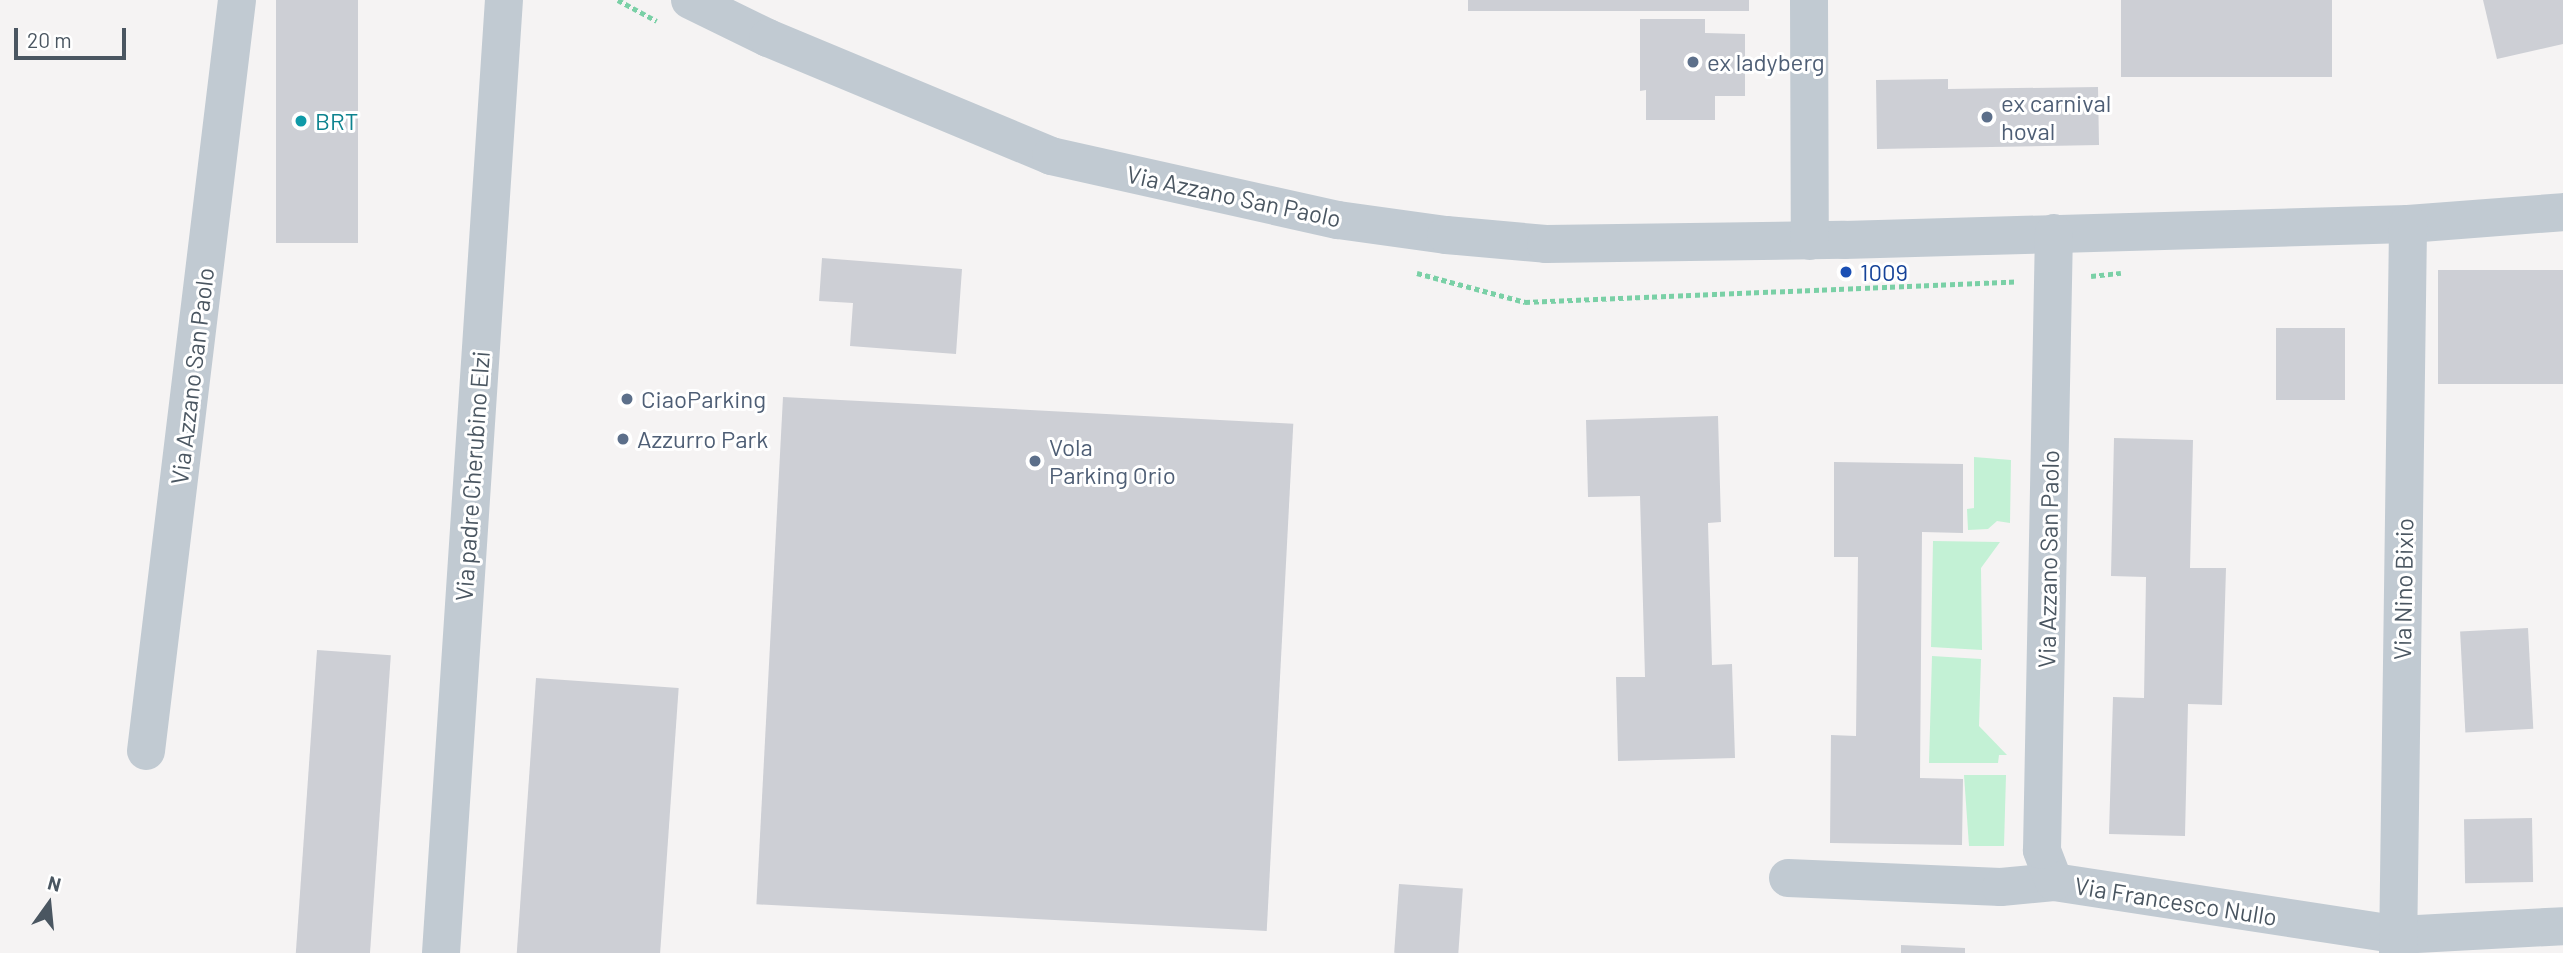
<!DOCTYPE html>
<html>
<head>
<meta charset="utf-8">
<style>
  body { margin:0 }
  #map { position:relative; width:2563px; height:953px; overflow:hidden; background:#f5f3f3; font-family:Barlow,sans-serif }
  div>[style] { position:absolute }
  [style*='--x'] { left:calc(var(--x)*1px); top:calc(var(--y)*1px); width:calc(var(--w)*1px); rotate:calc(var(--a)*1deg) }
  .green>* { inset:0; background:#c3f1d5 }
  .building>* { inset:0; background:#cdcfd5; transform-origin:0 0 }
  .path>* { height:4.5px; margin-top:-2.25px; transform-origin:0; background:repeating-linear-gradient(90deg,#7ad0a6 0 5px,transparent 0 8.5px) }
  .minor>* { height:38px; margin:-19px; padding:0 19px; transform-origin:19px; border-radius:19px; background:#c1cad2 }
  .dots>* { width:19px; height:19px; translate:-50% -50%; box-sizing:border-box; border:4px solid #fff; border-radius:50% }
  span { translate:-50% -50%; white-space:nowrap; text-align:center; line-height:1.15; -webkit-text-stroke:6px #fff; paint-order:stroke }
  .service-label { font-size:24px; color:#4e5e75 }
  .left { translate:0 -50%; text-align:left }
  .culture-label { font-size:24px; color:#0d838f }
  .street-label { font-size:24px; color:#4a5661 }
  .transit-label { font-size:24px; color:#164399 }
  .north { position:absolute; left:14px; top:869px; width:70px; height:70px; -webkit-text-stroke:5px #fff; paint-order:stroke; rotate:15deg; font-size:19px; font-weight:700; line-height:28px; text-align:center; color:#4a5661 }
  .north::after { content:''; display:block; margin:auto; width:24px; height:32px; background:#4a5661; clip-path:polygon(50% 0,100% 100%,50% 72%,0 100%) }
  .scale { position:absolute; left:14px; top:28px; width:112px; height:32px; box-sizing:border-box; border:4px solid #4a5661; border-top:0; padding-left:9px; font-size:21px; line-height:24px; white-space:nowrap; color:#4a5661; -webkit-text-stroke:5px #fff; paint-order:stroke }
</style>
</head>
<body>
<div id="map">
  <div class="green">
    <div style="clip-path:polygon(1974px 457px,2011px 460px,2010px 523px,1997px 521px,1988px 529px,1968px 530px,1967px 509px,1974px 508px)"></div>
    <div style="clip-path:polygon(1933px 541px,2000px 542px,1981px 568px,1982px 650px,1931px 647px)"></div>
    <div style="clip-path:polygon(1932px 656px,1981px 659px,1979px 726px,2007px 755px,1999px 755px,1998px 763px,1929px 763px)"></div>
    <div style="clip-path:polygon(1964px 775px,2006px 775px,2004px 846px,1969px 846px)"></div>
  </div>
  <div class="building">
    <div style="left:276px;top:0;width:82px;height:243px"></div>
    <div style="left:1468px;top:0;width:281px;height:11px"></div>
    <div style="left:2121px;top:0;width:211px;height:77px"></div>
    <div style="clip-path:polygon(2483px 0,2563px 0,2563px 44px,2497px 59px)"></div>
    <div style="clip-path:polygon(1640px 19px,1705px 19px,1705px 33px,1745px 34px,1745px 96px,1715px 96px,1715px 120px,1646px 120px,1646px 90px,1640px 91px)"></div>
    <div style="clip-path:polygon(1948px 79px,1948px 89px,2098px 87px,2099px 145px,1877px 149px,1876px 80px)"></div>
    <div style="clip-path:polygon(822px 258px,962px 269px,956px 354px,850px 346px,853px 303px,819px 301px)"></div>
    <div style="left:2563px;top:270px;width:114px;height:125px;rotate:90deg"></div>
    <div style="left:2276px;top:328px;width:69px;height:72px"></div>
    <div style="left:783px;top:397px;width:511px;height:508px;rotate:3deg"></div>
    <div style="clip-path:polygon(1718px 416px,1721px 522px,1708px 523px,1712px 665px,1732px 664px,1735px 758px,1618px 761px,1616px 677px,1645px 677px,1640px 496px,1588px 497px,1586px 420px)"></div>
    <div style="clip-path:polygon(2114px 438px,2193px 440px,2190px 568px,2226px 568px,2222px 705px,2188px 704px,2185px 836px,2109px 834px,2113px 697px,2144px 698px,2146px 577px,2111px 576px)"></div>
    <div style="clip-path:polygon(1834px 462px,1963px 464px,1963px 533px,1922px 532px,1920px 778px,1963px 779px,1962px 845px,1830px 843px,1831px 735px,1856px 736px,1858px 557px,1834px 557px)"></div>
    <div style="left:2528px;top:628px;width:101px;height:68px;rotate:87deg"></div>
    <div style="left:317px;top:650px;width:74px;height:304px;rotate:4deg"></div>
    <div style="left:536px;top:678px;width:143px;height:276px;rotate:4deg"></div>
    <div style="left:2532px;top:818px;width:64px;height:68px;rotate:89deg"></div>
    <div style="left:1399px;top:884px;width:64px;height:69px;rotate:4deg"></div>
    <div style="clip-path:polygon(1901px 945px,1965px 948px,1965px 953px,1901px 953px)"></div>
  </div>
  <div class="path">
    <div style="--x:618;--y:0;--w:44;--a:28.3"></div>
    <div style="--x:1417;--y:273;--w:112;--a:15"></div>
    <div style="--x:1525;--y:302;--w:491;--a:-2.4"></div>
    <div style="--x:2091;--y:276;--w:30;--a:-6"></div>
  </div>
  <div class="minor">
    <div style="--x:690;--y:0;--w:87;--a:26"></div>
    <div style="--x:768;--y:38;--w:307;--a:22.6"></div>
    <div style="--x:1051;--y:156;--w:294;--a:12.6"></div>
    <div style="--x:1338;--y:220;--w:109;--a:7.9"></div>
    <div style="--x:1446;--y:235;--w:100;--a:5.1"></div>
    <div style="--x:1546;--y:244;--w:298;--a:-0.8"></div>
    <div style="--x:1844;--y:240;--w:564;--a:-1.62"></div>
    <div style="--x:2408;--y:224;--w:155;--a:-4.4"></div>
    <div style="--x:1809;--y:0;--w:241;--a:89.8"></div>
    <div style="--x:146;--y:751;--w:756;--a:-83.09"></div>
    <div style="--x:1788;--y:878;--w:213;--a:2.4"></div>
    <div style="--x:2001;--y:887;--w:53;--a:-5.4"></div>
    <div style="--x:2054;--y:882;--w:349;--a:8.7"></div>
    <div style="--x:2399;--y:935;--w:164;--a:-3.1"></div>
    <div style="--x:2054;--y:882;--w:34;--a:-111"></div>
    <div style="--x:2042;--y:850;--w:617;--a:-88.89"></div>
    <div style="--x:441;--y:953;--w:955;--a:-86.22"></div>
    <div style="--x:2398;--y:953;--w:729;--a:-89.21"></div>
  </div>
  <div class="dots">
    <div style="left:1693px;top:62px;background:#5c6f8a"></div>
    <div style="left:1987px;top:117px;background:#5c6f8a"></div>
    <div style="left:301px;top:121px;background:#0f9aa8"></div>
    <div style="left:1846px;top:272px;background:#1a4fb4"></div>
    <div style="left:627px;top:399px;background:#5c6f8a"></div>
    <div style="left:623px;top:439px;background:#5c6f8a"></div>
    <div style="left:1035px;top:461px;background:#5c6f8a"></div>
  </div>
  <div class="service-label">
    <span class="left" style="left:1707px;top:62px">ex ladyberg</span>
    <span class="left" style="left:2001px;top:117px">ex carnival<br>hoval</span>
    <span class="left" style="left:641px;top:399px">CiaoParking</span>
    <span class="left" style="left:637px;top:439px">Azzurro Park</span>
    <span class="left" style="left:1049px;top:461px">Vola<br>Parking Orio</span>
  </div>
  <div class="culture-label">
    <span class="left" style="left:315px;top:121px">BRT</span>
  </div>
  <div class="street-label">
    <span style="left:1234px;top:196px;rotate:12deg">Via Azzano San Paolo</span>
    <span style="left:192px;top:376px;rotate:-83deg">Via Azzano San Paolo</span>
    <span style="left:472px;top:476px;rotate:-86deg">Via padre Cherubino Elzi</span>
    <span style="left:2048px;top:559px;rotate:-89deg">Via Azzano San Paolo</span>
    <span style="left:2403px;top:589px;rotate:-89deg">Via Nino Bixio</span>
    <span style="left:2176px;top:901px;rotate:9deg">Via Francesco Nullo</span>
  </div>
  <div class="transit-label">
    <span class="left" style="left:1860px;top:272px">1009</span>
  </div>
  <div class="north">N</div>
  <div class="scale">20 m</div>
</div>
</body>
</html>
